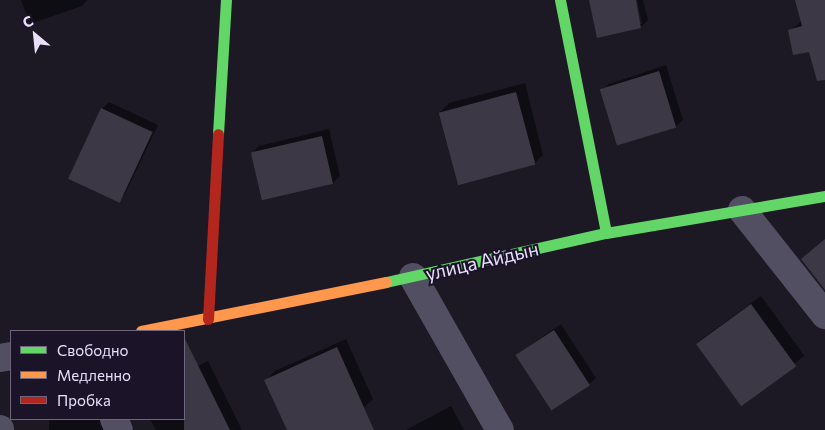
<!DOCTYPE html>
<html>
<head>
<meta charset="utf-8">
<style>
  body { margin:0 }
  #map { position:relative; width:825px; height:430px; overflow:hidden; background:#1c1924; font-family:Commissioner,sans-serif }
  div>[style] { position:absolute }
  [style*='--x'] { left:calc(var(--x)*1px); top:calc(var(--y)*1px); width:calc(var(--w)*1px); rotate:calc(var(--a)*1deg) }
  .shadow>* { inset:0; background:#0007; transform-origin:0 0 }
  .building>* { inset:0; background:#3c3845; transform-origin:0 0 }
  .street>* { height:28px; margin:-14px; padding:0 14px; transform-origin:14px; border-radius:14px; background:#534f63 }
  .fast>* { height:11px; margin:-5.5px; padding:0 5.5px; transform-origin:5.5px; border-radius:5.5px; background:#63d668 }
  .slow>* { height:11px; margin:-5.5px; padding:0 5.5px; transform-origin:5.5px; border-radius:5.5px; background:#ff974d }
  .jam>* { height:11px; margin:-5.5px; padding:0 5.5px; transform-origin:5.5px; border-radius:5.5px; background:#b3261e }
  span { translate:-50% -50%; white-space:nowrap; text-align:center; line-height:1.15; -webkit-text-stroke:4px #1b1429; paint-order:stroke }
  .street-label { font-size:19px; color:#e8e0fb }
  .legend { position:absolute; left:10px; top:330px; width:175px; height:90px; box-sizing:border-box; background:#1b1429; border:1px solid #6d667d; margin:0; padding:6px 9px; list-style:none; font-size:15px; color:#e8e0fb }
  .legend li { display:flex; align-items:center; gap:10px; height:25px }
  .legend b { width:25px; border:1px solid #6d667d }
  .north { position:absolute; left:10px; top:10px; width:50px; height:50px; -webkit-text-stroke:4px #1b1429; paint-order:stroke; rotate:332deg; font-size:14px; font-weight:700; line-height:20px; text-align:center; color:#e8e0fb }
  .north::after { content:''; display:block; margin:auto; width:18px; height:22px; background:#e8e0fb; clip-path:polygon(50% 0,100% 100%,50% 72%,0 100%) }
</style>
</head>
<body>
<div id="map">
  <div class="shadow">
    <div style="clip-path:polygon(21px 0,88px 0,82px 6px,30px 24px)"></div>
    <div style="clip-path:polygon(590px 0,634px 0,639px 24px,642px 24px,637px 0,643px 0,648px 20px,641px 27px)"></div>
    <div style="clip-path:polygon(796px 0,825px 0,825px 47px,790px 31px,802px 21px)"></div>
    <div style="clip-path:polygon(666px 65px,683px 120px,676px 126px,619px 144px,602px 90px,609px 84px)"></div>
    <div style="clip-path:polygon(525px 83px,543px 155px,534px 164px,440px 112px,449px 103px)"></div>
    <div style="clip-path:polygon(109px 102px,158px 125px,125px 194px,118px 201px,102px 109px)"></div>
    <div style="clip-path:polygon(329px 129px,340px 176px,333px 183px,263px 199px,252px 153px,259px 146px)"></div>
    <div style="left:761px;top:296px;width:74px;height:80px;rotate:54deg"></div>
    <div style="clip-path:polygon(561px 324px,596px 378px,589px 384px,516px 355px)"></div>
    <div style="clip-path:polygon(346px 339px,373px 399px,364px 408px,315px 430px,288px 430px,266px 380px,275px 371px)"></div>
    <div style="clip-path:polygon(208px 361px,242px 430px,156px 430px,150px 419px,184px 419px,184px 373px)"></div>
    <div style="clip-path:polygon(451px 406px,464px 430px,406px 430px)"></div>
    <div style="left:49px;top:419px;width:57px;height:12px"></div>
  </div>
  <div class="building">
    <div style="clip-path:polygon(589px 0,636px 0,641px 28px,597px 38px)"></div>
    <div style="clip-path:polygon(795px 0,825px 0,825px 80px,817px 81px,809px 52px,793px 55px,788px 30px,802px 26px)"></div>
    <div style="left:659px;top:71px;width:59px;height:62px;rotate:73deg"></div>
    <div style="left:516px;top:92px;width:75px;height:80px;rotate:75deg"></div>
    <div style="left:101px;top:108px;width:57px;height:78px;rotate:25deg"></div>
    <div style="left:322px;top:136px;width:49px;height:73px;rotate:77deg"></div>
    <div style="clip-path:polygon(825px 239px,825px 290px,801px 259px)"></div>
    <div style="left:751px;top:304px;width:77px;height:68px;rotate:54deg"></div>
    <div style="left:554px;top:330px;width:66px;height:46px;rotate:57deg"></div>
    <div style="clip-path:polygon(184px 339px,185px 339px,230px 430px,184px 430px)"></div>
    <div style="clip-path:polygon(337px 347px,374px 430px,287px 430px,264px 380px)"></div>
  </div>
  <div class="street">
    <div style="--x:742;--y:210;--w:134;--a:51.7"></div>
    <div style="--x:413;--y:277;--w:176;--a:60.4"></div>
    <div style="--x:0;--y:358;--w:11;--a:-10"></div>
    <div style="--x:114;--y:419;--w:12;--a:66"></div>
    <div style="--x:0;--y:429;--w:1;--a:90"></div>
  </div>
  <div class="fast">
    <div style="--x:560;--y:0;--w:237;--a:78.8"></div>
    <div style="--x:218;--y:134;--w:134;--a:-86.6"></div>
    <div style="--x:386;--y:282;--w:225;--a:-12.6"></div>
    <div style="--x:606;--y:233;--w:222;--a:-9.6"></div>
  </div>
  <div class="slow">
    <div style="--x:141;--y:331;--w:250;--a:-11.3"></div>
  </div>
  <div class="jam">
    <div style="--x:208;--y:319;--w:185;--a:-86.9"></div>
  </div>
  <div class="street-label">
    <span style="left:482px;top:261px;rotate:-13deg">улица Айдын</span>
  </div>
  <ul class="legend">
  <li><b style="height:6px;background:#63d668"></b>Свободно</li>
  <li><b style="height:6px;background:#ff974d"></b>Медленно</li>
  <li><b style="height:6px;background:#b3261e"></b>Пробка</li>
  </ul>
  <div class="north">С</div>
</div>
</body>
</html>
